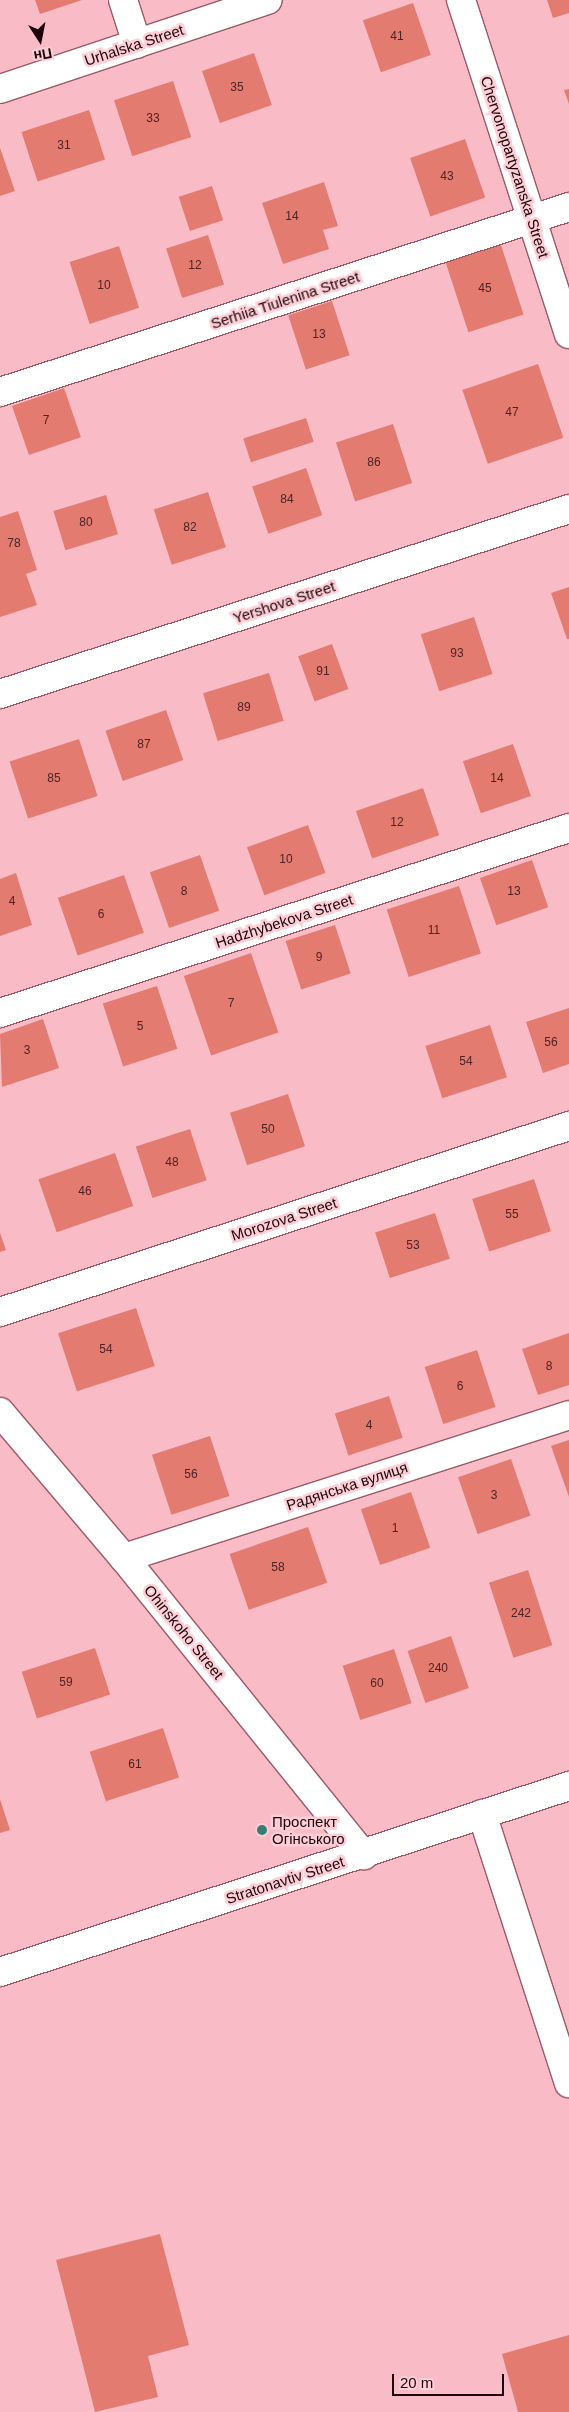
<!DOCTYPE html>
<html>
<head>
<meta charset="utf-8">
<style>
  body { margin:0 }
  #map { position:relative; width:569px; height:2412px; overflow:hidden; background:#f9bcc7; font-family:Helvetica,sans-serif }
  div>[style] { position:absolute }
  [style*='--x'] { left:calc(var(--x)*1px); top:calc(var(--y)*1px); width:calc(var(--w)*1px); rotate:calc(var(--a)*1deg) }
  .building>* { inset:0; background:#e47b70; transform-origin:0 0 }
  .roads { filter:drop-shadow(1px 0 #9b5966) drop-shadow(-1px 0 #9b5966) drop-shadow(0 1px #9b5966) drop-shadow(0 -1px #9b5966) }
  .minor>* { height:28px; margin:-14px; padding:0 14px; transform-origin:14px; border-radius:14px; background:#fff }
  .major>* { height:28px; margin:-14px; padding:0 14px; transform-origin:14px; border-radius:14px; background:#fff }
  .dots>* { width:14px; height:14px; translate:-50% -50%; box-sizing:border-box; border:2px solid #fdced6; border-radius:50% }
  span { translate:-50% -50%; white-space:nowrap; text-align:center; line-height:1.15; -webkit-text-stroke:5px #fdced6; paint-order:stroke }
  .number-label { font-size:12px; color:#4e2224 }
  .number-label span { -webkit-text-stroke-width:0 }
  .street-label { font-size:15px; color:#1c040a }
  .poi-label { font-size:15px; color:#1c040a }
  .left { translate:0 -50%; text-align:left }
  .north { position:absolute; left:15px; top:15px; width:50px; height:50px; -webkit-text-stroke:4px #fdced6; paint-order:stroke; rotate:169deg; font-size:14px; font-weight:700; line-height:20px; text-align:center; color:#1c040a }
  .north::after { content:''; display:block; margin:auto; width:18px; height:22px; background:#1c040a; clip-path:polygon(50% 0,100% 100%,50% 72%,0 100%) }
  .scale { position:absolute; left:392px; top:2374px; width:112px; height:22px; box-sizing:border-box; border:2px solid #1c040a; border-top:0; padding-left:6px; font-size:15px; line-height:18px; white-space:nowrap; color:#1c040a; -webkit-text-stroke:4px #fdced6; paint-order:stroke }
</style>
</head>
<body>
<div id="map">
  <div class="building">
    <div style="clip-path:polygon(35px 0,82px 0,40px 14px)"></div>
    <div style="clip-path:polygon(547px 0,569px 0,569px 13px,553px 18px)"></div>
    <div style="left:413px;top:3px;width:55px;height:53px;rotate:71deg"></div>
    <div style="left:254px;top:53px;width:55px;height:55px;rotate:71deg"></div>
    <div style="left:173px;top:81px;width:59px;height:62px;rotate:72deg"></div>
    <div style="clip-path:polygon(569px 89px,569px 104px,564px 90px)"></div>
    <div style="left:89px;top:110px;width:52px;height:71px;rotate:72deg"></div>
    <div style="left:465px;top:139px;width:62px;height:58px;rotate:71deg"></div>
    <div style="clip-path:polygon(0 148px,15px 191px,0 196px)"></div>
    <div style="clip-path:polygon(324px 182px,338px 226px,323px 230px,329px 249px,283px 264px,262px 203px)"></div>
    <div style="left:212px;top:186px;width:36px;height:35px;rotate:72deg"></div>
    <div style="left:208px;top:235px;width:52px;height:44px;rotate:72deg"></div>
    <div style="left:501px;top:245px;width:73px;height:58px;rotate:72deg"></div>
    <div style="left:119px;top:246px;width:65px;height:52px;rotate:72deg"></div>
    <div style="left:332px;top:301px;width:57px;height:46px;rotate:72deg"></div>
    <div style="left:538px;top:364px;width:78px;height:80px;rotate:71deg"></div>
    <div style="left:64px;top:388px;width:52px;height:55px;rotate:71deg"></div>
    <div style="left:306px;top:418px;width:25px;height:66px;rotate:72deg"></div>
    <div style="left:393px;top:424px;width:62px;height:60px;rotate:72deg"></div>
    <div style="left:306px;top:468px;width:50px;height:57px;rotate:71deg"></div>
    <div style="left:208px;top:492px;width:58px;height:57px;rotate:72deg"></div>
    <div style="left:106px;top:495px;width:41px;height:55px;rotate:73deg"></div>
    <div style="clip-path:polygon(18px 511px,37px 570px,26px 574px,37px 605px,0 617px,0 517px)"></div>
    <div style="clip-path:polygon(569px 587px,569px 639px,567px 639px,551px 593px)"></div>
    <div style="left:474px;top:617px;width:60px;height:56px;rotate:72deg"></div>
    <div style="left:332px;top:644px;width:48px;height:36px;rotate:70deg"></div>
    <div style="left:269px;top:673px;width:50px;height:69px;rotate:73deg"></div>
    <div style="left:166px;top:710px;width:53px;height:64px;rotate:71deg"></div>
    <div style="left:79px;top:739px;width:60px;height:73px;rotate:72deg"></div>
    <div style="left:513px;top:744px;width:55px;height:53px;rotate:71deg"></div>
    <div style="left:423px;top:788px;width:50px;height:71px;rotate:71deg"></div>
    <div style="left:308px;top:825px;width:51px;height:65px;rotate:70deg"></div>
    <div style="left:200px;top:855px;width:59px;height:53px;rotate:71deg"></div>
    <div style="left:532px;top:860px;width:50px;height:55px;rotate:71deg"></div>
    <div style="clip-path:polygon(16px 873px,32px 925px,0 936px,0 879px)"></div>
    <div style="left:124px;top:875px;width:61px;height:70px;rotate:71deg"></div>
    <div style="left:459px;top:886px;width:71px;height:76px;rotate:72deg"></div>
    <div style="left:335px;top:925px;width:51px;height:52px;rotate:72deg"></div>
    <div style="left:251px;top:953px;width:84px;height:71px;rotate:71deg"></div>
    <div style="left:157px;top:986px;width:66px;height:57px;rotate:72deg"></div>
    <div style="clip-path:polygon(569px 1008px,569px 1064px,543px 1073px,526px 1022px)"></div>
    <div style="clip-path:polygon(43px 1019px,59px 1068px,2px 1087px,0 1034px)"></div>
    <div style="left:490px;top:1025px;width:55px;height:68px;rotate:72deg"></div>
    <div style="left:288px;top:1094px;width:55px;height:61px;rotate:72deg"></div>
    <div style="left:190px;top:1129px;width:54px;height:57px;rotate:72deg"></div>
    <div style="left:115px;top:1153px;width:56px;height:81px;rotate:71deg"></div>
    <div style="left:534px;top:1179px;width:55px;height:65px;rotate:72deg"></div>
    <div style="left:435px;top:1213px;width:48px;height:63px;rotate:72deg"></div>
    <div style="clip-path:polygon(0 1233px,6px 1250px,0 1252px)"></div>
    <div style="left:136px;top:1308px;width:61px;height:82px;rotate:72deg"></div>
    <div style="clip-path:polygon(569px 1333px,569px 1385px,538px 1395px,522px 1349px)"></div>
    <div style="left:477px;top:1350px;width:60px;height:55px;rotate:72deg"></div>
    <div style="left:389px;top:1396px;width:44px;height:57px;rotate:72deg"></div>
    <div style="left:210px;top:1436px;width:63px;height:61px;rotate:72deg"></div>
    <div style="clip-path:polygon(569px 1440px,569px 1497px,551px 1446px)"></div>
    <div style="left:511px;top:1459px;width:60px;height:56px;rotate:71deg"></div>
    <div style="left:411px;top:1492px;width:59px;height:53px;rotate:71deg"></div>
    <div style="left:308px;top:1527px;width:59px;height:83px;rotate:71deg"></div>
    <div style="left:528px;top:1570px;width:79px;height:41px;rotate:72deg"></div>
    <div style="left:451px;top:1636px;width:55px;height:46px;rotate:71deg"></div>
    <div style="left:95px;top:1648px;width:49px;height:77px;rotate:72deg"></div>
    <div style="left:394px;top:1649px;width:57px;height:54px;rotate:72deg"></div>
    <div style="left:163px;top:1728px;width:52px;height:77px;rotate:72deg"></div>
    <div style="clip-path:polygon(0 1799px,10px 1830px,0 1833px)"></div>
    <div style="clip-path:polygon(160px 2234px,189px 2345px,148px 2356px,158px 2397px,95px 2412px,56px 2260px)"></div>
    <div style="clip-path:polygon(569px 2335px,569px 2412px,518px 2412px,502px 2354px)"></div>
  </div>
  <div class="roads">
    <div class="minor">
      <div style="--x:123;--y:0;--w:46;--a:72.3"></div>
      <div style="--x:461;--y:0;--w:351;--a:72.1"></div>
      <div style="--x:0;--y:89;--w:282;--a:-18.4"></div>
      <div style="--x:0;--y:392;--w:598;--a:-18.01"></div>
      <div style="--x:0;--y:694;--w:598;--a:-18.01"></div>
      <div style="--x:0;--y:1013;--w:598;--a:-18.01"></div>
      <div style="--x:0;--y:1312;--w:599;--a:-18.1"></div>
      <div style="--x:0;--y:1412;--w:192;--a:49.7"></div>
      <div style="--x:124;--y:1558;--w:382;--a:51.1"></div>
      <div style="--x:124;--y:1558;--w:467;--a:-17.8"></div>
      <div style="--x:482;--y:1814;--w:283;--a:72.1"></div>
    </div>
    <div class="major">
      <div style="--x:0;--y:1972;--w:599;--a:-18.1"></div>
    </div>
  </div>
  <div class="dots">
    <div style="left:262px;top:1830px;background:#357d76"></div>
  </div>
  <div class="number-label">
    <span style="left:397px;top:37px">41</span>
    <span style="left:237px;top:88px">35</span>
    <span style="left:153px;top:119px">33</span>
    <span style="left:64px;top:146px">31</span>
    <span style="left:447px;top:177px">43</span>
    <span style="left:292px;top:217px">14</span>
    <span style="left:195px;top:266px">12</span>
    <span style="left:104px;top:286px">10</span>
    <span style="left:485px;top:289px">45</span>
    <span style="left:319px;top:335px">13</span>
    <span style="left:512px;top:413px">47</span>
    <span style="left:46px;top:421px">7</span>
    <span style="left:374px;top:463px">86</span>
    <span style="left:287px;top:500px">84</span>
    <span style="left:86px;top:523px">80</span>
    <span style="left:190px;top:528px">82</span>
    <span style="left:14px;top:544px">78</span>
    <span style="left:457px;top:654px">93</span>
    <span style="left:323px;top:672px">91</span>
    <span style="left:244px;top:708px">89</span>
    <span style="left:144px;top:745px">87</span>
    <span style="left:54px;top:779px">85</span>
    <span style="left:497px;top:779px">14</span>
    <span style="left:397px;top:823px">12</span>
    <span style="left:286px;top:860px">10</span>
    <span style="left:184px;top:892px">8</span>
    <span style="left:514px;top:892px">13</span>
    <span style="left:12px;top:902px">4</span>
    <span style="left:101px;top:915px">6</span>
    <span style="left:434px;top:931px">11</span>
    <span style="left:319px;top:958px">9</span>
    <span style="left:231px;top:1004px">7</span>
    <span style="left:140px;top:1027px">5</span>
    <span style="left:551px;top:1043px">56</span>
    <span style="left:27px;top:1051px">3</span>
    <span style="left:466px;top:1062px">54</span>
    <span style="left:268px;top:1130px">50</span>
    <span style="left:172px;top:1163px">48</span>
    <span style="left:85px;top:1192px">46</span>
    <span style="left:512px;top:1215px">55</span>
    <span style="left:413px;top:1246px">53</span>
    <span style="left:106px;top:1350px">54</span>
    <span style="left:549px;top:1367px">8</span>
    <span style="left:460px;top:1387px">6</span>
    <span style="left:369px;top:1426px">4</span>
    <span style="left:191px;top:1475px">56</span>
    <span style="left:494px;top:1496px">3</span>
    <span style="left:395px;top:1529px">1</span>
    <span style="left:278px;top:1568px">58</span>
    <span style="left:521px;top:1614px">242</span>
    <span style="left:438px;top:1669px">240</span>
    <span style="left:66px;top:1683px">59</span>
    <span style="left:377px;top:1684px">60</span>
    <span style="left:135px;top:1765px">61</span>
  </div>
  <div class="street-label">
    <span style="left:134px;top:45px;rotate:-18deg">Urhalska Street</span>
    <span style="left:515px;top:167px;rotate:72deg">Chervonopartyzanska Street</span>
    <span style="left:285px;top:300px;rotate:-18deg">Serhiia Tiulenina Street</span>
    <span style="left:284px;top:602px;rotate:-18deg">Yershova Street</span>
    <span style="left:284px;top:921px;rotate:-18deg">Hadzhybekova Street</span>
    <span style="left:284px;top:1219px;rotate:-18deg">Morozova Street</span>
    <span style="left:347px;top:1486px;rotate:-18deg">Радянська вулиця</span>
    <span style="left:184px;top:1632px;rotate:51deg">Ohinskoho Street</span>
    <span style="left:285px;top:1880px;rotate:-18deg">Stratonavtiv Street</span>
  </div>
  <div class="poi-label">
    <span class="left" style="left:272px;top:1830px">Проспект<br>Огінського</span>
  </div>
  <div class="north">Пн</div>
  <div class="scale">20 m</div>
</div>
</body>
</html>
